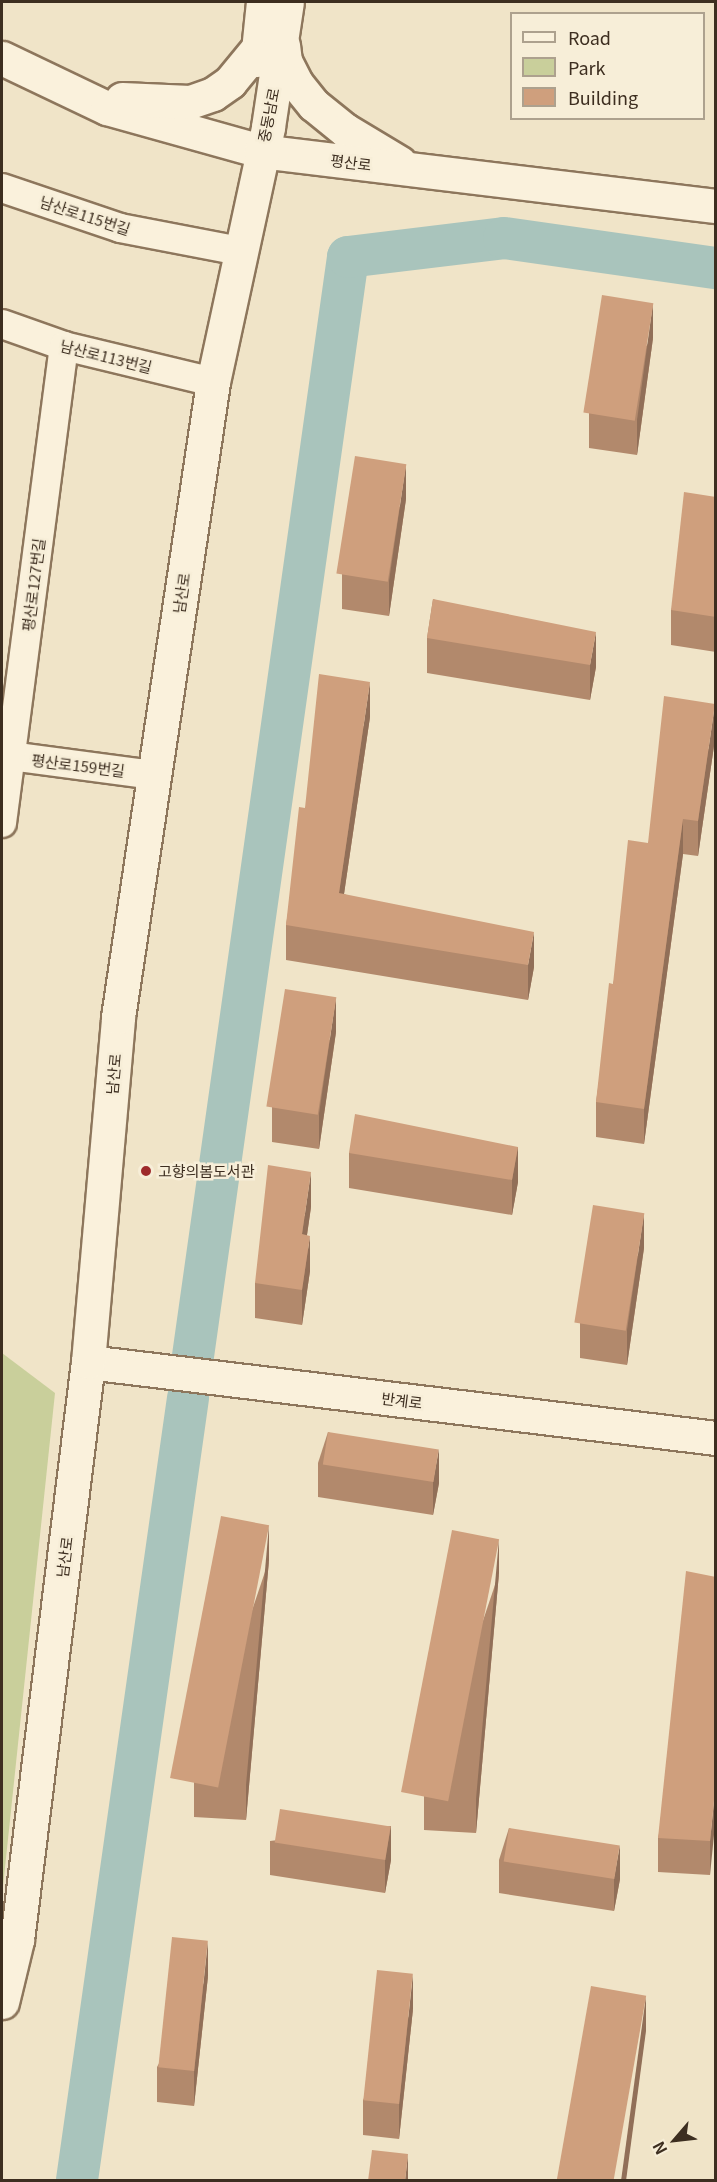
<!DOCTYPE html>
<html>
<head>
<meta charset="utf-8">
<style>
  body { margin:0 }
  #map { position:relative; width:717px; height:2182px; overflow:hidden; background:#f0e4c8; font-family:Georgia,"Noto Sans KR",serif }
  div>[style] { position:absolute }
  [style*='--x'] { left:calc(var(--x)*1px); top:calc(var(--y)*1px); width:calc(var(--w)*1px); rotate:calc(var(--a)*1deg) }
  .green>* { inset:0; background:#c9cf9b }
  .river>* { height:42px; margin:-21px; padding:0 21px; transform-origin:21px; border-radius:21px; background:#a9c4bc }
  .roads { filter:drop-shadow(2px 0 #8d765c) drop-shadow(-2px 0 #8d765c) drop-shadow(0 2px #8d765c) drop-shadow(0 -2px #8d765c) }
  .street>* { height:28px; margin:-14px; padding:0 14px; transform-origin:14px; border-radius:14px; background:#faf1dc }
  .secondary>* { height:33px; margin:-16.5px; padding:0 16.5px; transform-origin:16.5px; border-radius:16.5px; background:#faf1dc }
  .wall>* { inset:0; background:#b2896c }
  .shaded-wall>* { inset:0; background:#916f58 }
  .building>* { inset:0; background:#cf9f7d; transform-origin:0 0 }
  .dots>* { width:16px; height:16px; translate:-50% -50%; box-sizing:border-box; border:3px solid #f7eed8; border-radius:50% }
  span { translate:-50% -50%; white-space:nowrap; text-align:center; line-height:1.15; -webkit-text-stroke:5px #f7eed8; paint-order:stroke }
  .street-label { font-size:15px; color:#3d2e20 }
  .poi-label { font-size:15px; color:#3d2e20 }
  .left { translate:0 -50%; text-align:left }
  .frame { position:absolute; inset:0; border:3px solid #3d2e20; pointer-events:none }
  .legend { position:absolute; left:510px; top:12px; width:195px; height:108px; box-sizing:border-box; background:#f7eed8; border:2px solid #ada18e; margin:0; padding:8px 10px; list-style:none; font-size:18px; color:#3d2e20 }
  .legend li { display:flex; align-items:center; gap:12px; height:30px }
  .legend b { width:30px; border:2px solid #ada18e }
  .north { position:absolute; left:645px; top:2110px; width:60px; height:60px; -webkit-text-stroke:4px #f7eed8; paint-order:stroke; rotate:242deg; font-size:16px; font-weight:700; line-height:24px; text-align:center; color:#3d2e20 }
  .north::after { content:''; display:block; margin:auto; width:21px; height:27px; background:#3d2e20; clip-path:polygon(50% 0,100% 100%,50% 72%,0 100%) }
</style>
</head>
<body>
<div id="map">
  <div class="green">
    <div style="clip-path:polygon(2px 1353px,55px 1393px,2px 1896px)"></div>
  </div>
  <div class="river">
    <div style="--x:193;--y:1356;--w:1110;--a:-81.97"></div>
    <div style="--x:348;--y:257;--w:157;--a:-6.9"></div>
    <div style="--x:504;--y:238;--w:214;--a:8.1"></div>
    <div style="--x:77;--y:2180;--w:790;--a:-81.92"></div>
  </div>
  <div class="roads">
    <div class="street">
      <div style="--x:2;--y:188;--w:125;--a:18.7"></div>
      <div style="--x:120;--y:228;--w:122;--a:10.9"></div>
      <div style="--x:2;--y:324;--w:66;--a:19.5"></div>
      <div style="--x:64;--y:346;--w:153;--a:13.6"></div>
      <div style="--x:2;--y:755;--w:153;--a:7.5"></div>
      <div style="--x:2;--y:823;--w:481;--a:-82.6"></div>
    </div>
    <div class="secondary">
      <div style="--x:283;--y:45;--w:16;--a:83"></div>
      <div style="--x:285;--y:61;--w:25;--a:63"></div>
      <div style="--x:296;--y:83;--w:28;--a:51"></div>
      <div style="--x:314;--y:105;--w:40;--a:39"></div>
      <div style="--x:345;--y:130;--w:64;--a:31"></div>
      <div style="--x:2;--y:58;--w:116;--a:25.5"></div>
      <div style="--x:107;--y:108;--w:160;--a:15.6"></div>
      <div style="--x:261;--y:151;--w:458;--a:6.9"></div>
      <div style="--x:257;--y:60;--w:58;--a:-84.1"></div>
      <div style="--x:122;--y:99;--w:68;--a:2.5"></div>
      <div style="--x:190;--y:102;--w:24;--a:-19"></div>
      <div style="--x:213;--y:94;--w:21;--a:-35"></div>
      <div style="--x:230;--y:82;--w:44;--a:-50.5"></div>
      <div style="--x:88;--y:1362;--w:633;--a:6.9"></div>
      <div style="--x:2;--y:2002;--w:64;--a:-76.4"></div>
      <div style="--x:17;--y:1940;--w:582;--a:-83"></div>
      <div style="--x:88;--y:1362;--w:346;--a:-85"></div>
      <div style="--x:118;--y:1017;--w:642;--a:-81.49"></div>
      <div style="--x:213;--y:382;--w:261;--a:-77.8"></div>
      <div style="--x:268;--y:127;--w:126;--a:-81.4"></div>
    </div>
  </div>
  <div class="wall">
    <div style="clip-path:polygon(653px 338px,637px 455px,589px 448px,589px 413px)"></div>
    <div style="clip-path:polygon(716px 497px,716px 652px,671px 645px,671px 610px)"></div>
    <div style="clip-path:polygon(406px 499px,389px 616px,342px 609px,342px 574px)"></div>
    <div style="clip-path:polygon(433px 599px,596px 667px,590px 700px,427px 673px,427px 638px)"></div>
    <div style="clip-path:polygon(370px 717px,344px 894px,534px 967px,528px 1000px,286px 960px,286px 925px,305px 808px)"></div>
    <div style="clip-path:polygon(715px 739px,698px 856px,683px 854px,644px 1144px,596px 1137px,596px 1102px,613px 984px,648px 843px)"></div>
    <div style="clip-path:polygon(336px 1032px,319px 1149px,272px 1142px,272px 1107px)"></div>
    <div style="clip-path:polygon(518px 1147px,518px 1182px,512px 1215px,349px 1188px,349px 1153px)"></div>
    <div style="clip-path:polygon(311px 1207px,307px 1235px,310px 1271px,302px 1325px,255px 1318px,255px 1283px)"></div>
    <div style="clip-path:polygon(644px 1248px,627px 1365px,580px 1358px,580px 1323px)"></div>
    <div style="clip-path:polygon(328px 1432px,439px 1483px,433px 1515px,318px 1497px,318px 1463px)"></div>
    <div style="clip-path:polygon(269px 1560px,246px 1820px,194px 1817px,194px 1782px)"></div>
    <div style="clip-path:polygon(499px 1573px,476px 1833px,424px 1830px,424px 1796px)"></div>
    <div style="clip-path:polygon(716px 1577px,710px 1875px,658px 1872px,658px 1838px)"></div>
    <div style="clip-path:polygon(391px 1826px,391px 1860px,385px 1893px,270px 1875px,270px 1841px)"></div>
    <div style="clip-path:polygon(509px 1828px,620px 1879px,614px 1911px,499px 1893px,499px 1860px)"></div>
    <div style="clip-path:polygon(208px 1976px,194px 2106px,157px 2102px,157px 2067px)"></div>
    <div style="clip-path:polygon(413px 2009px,399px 2139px,363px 2135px,363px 2100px)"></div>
  </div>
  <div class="shaded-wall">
    <div style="clip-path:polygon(653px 303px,653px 338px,637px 455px,637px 420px)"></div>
    <div style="clip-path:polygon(406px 464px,406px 499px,389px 616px,389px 581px)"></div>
    <div style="clip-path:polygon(596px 632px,596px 667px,590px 700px,590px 665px)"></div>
    <div style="clip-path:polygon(370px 682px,370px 717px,339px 928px,339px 893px)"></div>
    <div style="clip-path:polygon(715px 704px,715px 739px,698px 856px,698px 821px)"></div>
    <div style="clip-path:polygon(683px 819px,683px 854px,644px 1144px,644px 1109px)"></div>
    <div style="clip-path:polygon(534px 932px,534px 967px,528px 1000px,528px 965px)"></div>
    <div style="clip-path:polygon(336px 997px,336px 1032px,319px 1149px,319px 1114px)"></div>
    <div style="clip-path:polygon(518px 1147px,518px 1182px,512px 1215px,512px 1180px)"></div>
    <div style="clip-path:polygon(311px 1172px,311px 1207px,302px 1269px,302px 1234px)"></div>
    <div style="clip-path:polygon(644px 1213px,644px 1248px,627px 1365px,627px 1330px)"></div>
    <div style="clip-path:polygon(310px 1236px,310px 1271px,302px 1325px,302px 1290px)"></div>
    <div style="clip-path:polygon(439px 1449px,439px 1483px,433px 1515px,433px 1481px)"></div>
    <div style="clip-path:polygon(269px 1525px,269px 1560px,246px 1820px,246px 1785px)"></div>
    <div style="clip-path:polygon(499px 1539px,499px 1573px,476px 1833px,476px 1799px)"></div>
    <div style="clip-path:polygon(716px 1781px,716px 1815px,710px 1875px,710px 1841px)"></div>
    <div style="clip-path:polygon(391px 1826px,391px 1860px,385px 1893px,385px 1859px)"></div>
    <div style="clip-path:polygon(620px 1845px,620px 1879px,614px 1911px,614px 1878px)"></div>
    <div style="clip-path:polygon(208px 1941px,208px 1976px,194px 2106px,194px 2072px)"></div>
    <div style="clip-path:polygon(413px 1974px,413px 2009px,399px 2139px,399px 2104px)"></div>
    <div style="clip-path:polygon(646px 1996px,646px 2031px,626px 2181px,621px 2181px)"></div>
    <div style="clip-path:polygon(408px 2154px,408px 2181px,405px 2181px)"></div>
  </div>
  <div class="building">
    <div style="left:602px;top:295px;width:52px;height:119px;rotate:9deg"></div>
    <div style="left:355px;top:456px;width:52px;height:119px;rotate:9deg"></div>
    <div style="clip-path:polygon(684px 492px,716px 497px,716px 617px,671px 610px)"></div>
    <div style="clip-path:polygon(433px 599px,596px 632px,590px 665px,427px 638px)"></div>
    <div style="clip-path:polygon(319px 674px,370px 682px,339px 893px,534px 932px,528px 965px,286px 925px,299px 807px,305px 808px)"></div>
    <div style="clip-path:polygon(664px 696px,715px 704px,698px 821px,683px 819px,644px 1109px,596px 1102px,609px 983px,613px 984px,628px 840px,648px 843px)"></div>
    <div style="left:285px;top:989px;width:52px;height:119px;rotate:9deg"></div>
    <div style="clip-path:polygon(355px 1114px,518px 1147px,512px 1180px,349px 1153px)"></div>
    <div style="clip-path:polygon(268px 1165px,311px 1172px,302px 1234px,310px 1236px,302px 1290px,255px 1283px)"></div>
    <div style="left:593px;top:1205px;width:52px;height:119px;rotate:9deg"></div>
    <div style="left:328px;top:1432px;width:112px;height:33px;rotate:9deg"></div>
    <div style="left:221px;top:1516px;width:49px;height:267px;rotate:11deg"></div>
    <div style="left:452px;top:1530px;width:48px;height:267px;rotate:11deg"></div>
    <div style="clip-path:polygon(686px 1571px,716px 1577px,716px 1781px,710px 1841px,658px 1838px)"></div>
    <div style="left:280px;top:1809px;width:112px;height:34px;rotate:9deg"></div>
    <div style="left:509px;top:1828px;width:112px;height:34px;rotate:9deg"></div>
    <div style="left:172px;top:1937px;width:36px;height:131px;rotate:6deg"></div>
    <div style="left:377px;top:1970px;width:36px;height:131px;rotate:6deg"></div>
    <div style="left:591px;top:1986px;width:56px;height:197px;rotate:10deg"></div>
    <div style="clip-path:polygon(372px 2150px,408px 2154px,405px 2181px,368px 2181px)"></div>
  </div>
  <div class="dots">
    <div style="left:146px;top:1171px;background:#9e2a2b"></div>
  </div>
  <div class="street-label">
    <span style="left:268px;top:115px;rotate:-79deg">중동남로</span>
    <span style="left:351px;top:162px;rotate:7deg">평산로</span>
    <span style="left:85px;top:215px;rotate:18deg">남산로115번길</span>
    <span style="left:106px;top:356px;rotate:14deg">남산로113번길</span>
    <span style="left:33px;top:585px;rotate:-83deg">평산로127번길</span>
    <span style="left:181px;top:593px;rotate:-82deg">남산로</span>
    <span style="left:78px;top:765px;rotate:7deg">평산로159번길</span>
    <span style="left:113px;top:1074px;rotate:-85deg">남산로</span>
    <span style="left:402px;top:1400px;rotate:7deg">반계로</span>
    <span style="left:64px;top:1557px;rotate:-83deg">남산로</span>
  </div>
  <div class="poi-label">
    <span class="left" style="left:158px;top:1171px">고향의봄도서관</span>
  </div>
  <div class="frame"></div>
  <ul class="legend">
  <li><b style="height:8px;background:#faf1dc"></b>Road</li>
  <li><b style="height:16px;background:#c9cf9b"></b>Park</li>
  <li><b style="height:16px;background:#cf9f7d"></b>Building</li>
  </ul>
  <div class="north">N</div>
</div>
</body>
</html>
